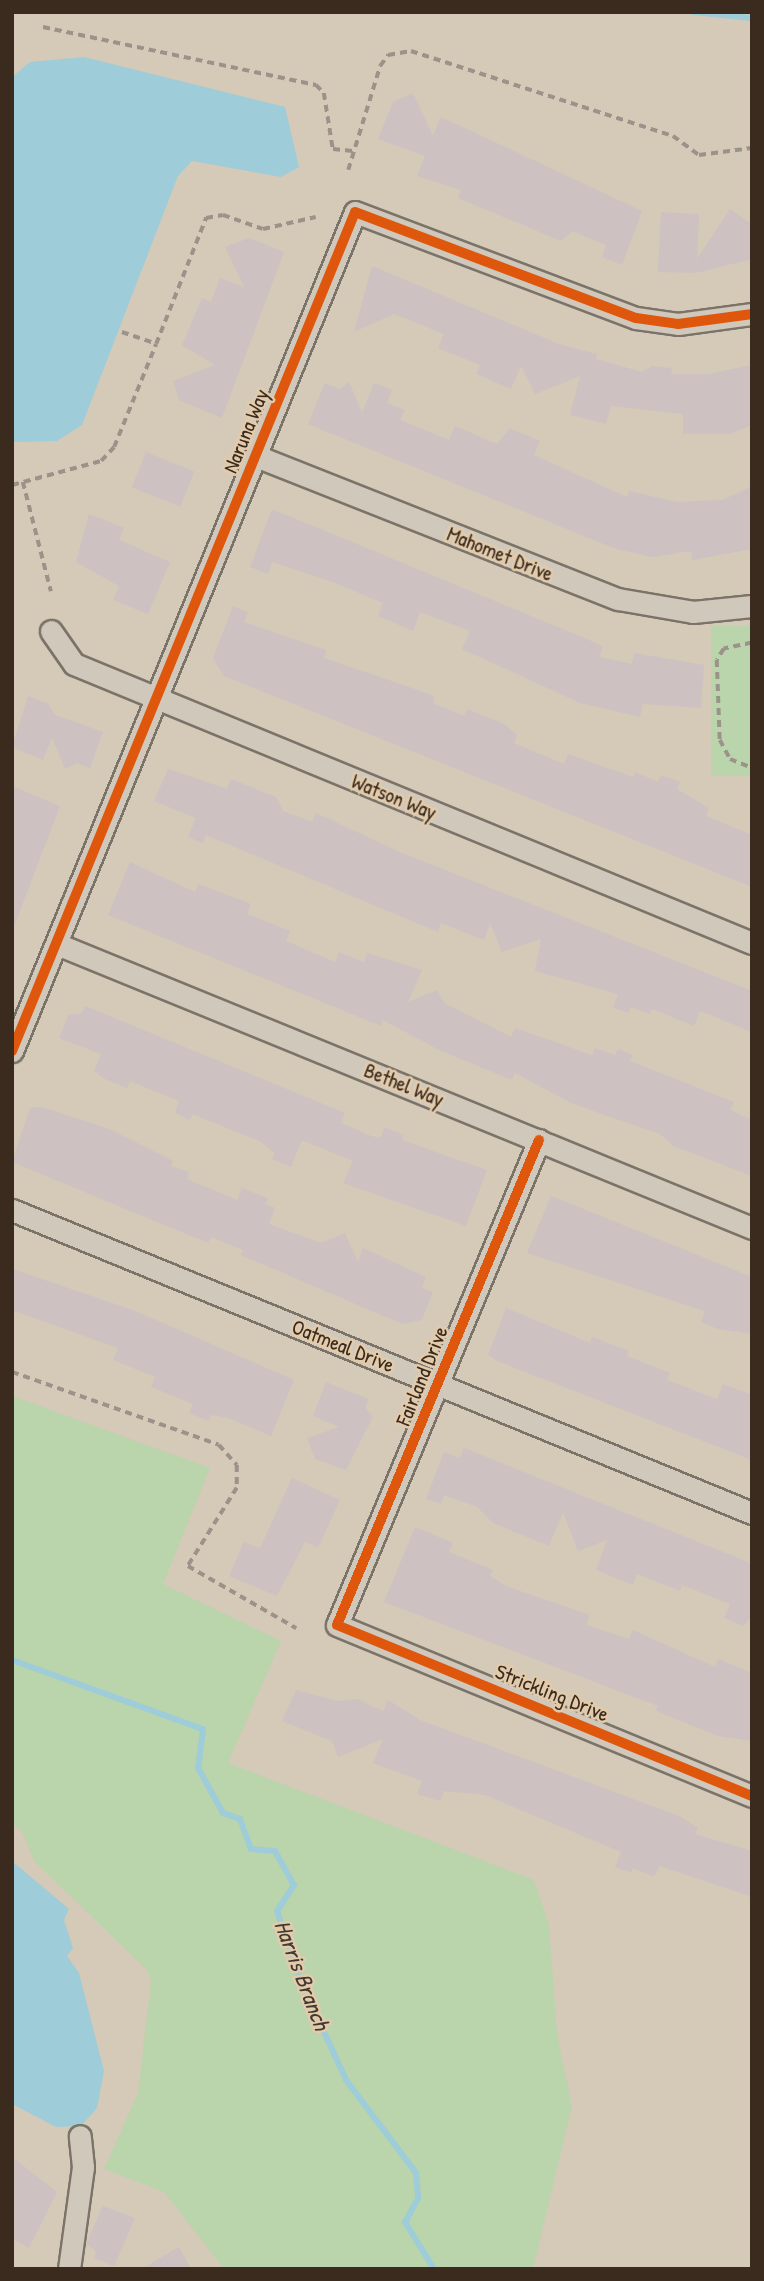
<!DOCTYPE html>
<html>
<head>
<meta charset="utf-8">
<style>
  body { margin:0 }
  #map { position:relative; width:764px; height:2281px; overflow:hidden; background:#d5c9b8; font-family:"Patrick Hand",sans-serif }
  div>[style] { position:absolute }
  [style*='--x'] { left:calc(var(--x)*1px); top:calc(var(--y)*1px); width:calc(var(--w)*1px); rotate:calc(var(--a)*1deg) }
  .green>* { inset:0; background:#bad4ac; transform-origin:0 0 }
  .water>* { inset:0; background:#9eccd9 }
  .stream>* { height:6px; margin:-3px; padding:0 3px; transform-origin:3px; border-radius:3px; background:#9eccd9 }
  .building>* { inset:0; background:#cec1c1; transform-origin:0 0 }
  .path>* { height:3.5px; margin-top:-1.75px; transform-origin:0; background:repeating-linear-gradient(90deg,#9b9389 0 7px,transparent 0 12px) }
  .roads { filter:drop-shadow(2px 0 #7b7368) drop-shadow(-2px 0 #7b7368) drop-shadow(0 2px #7b7368) drop-shadow(0 -2px #7b7368) }
  .minor>* { height:21px; margin:-10.5px; padding:0 10.5px; transform-origin:10.5px; border-radius:10.5px; background:#d1c8bc }
  .cycleway>* { height:10px; margin:-5px; padding:0 5px; transform-origin:5px; border-radius:5px; background:#df570d }
  span { translate:-50% -50%; white-space:nowrap; text-align:center; line-height:1.15; -webkit-text-stroke:5px #e2cbab; paint-order:stroke }
  .street-label { font-size:21px; color:#3b2a1e }
  .water-label { font-size:23px; color:#423a32; font-style:italic }
  .frame { position:absolute; inset:0; border:14px solid #3b2a1e; pointer-events:none }
</style>
</head>
<body>
<div id="map">
  <div class="green">
    <div style="left:752px;top:626px;width:150px;height:41px;rotate:90deg"></div>
    <div style="clip-path:polygon(12px 1396px,210px 1468px,163px 1584px,281px 1641px,228px 1763px,534px 1880px,549px 1925px,557px 2034px,572px 2106px,533px 2269px,224px 2269px,164px 2192px,104px 2169px,138px 2093px,151px 1981px,147px 1970px,34px 1861px,22px 1831px,12px 1824px)"></div>
  </div>
  <div class="water">
    <div style="clip-path:polygon(84px 57px,285px 107px,299px 167px,281px 177px,192px 161px,178px 176px,82px 425px,57px 441px,12px 442px,12px 77px,30px 62px)"></div>
    <div style="clip-path:polygon(12px 1861px,69px 1909px,64px 1920px,73px 1948px,67px 1956px,79px 1973px,104px 2071px,97px 2108px,81px 2126px,56px 2127px,12px 2104px)"></div>
  </div>
  <div class="stream">
    <div style="--x:694;--y:12;--w:58;--a:5.9"></div>
    <div style="--x:12;--y:1660;--w:203;--a:19.9"></div>
    <div style="--x:203;--y:1729;--w:39;--a:97"></div>
    <div style="--x:198;--y:1768;--w:51;--a:60.9"></div>
    <div style="--x:223;--y:1813;--w:18;--a:19"></div>
    <div style="--x:240;--y:1819;--w:32;--a:70"></div>
    <div style="--x:251;--y:1849;--w:24;--a:5"></div>
    <div style="--x:275;--y:1851;--w:39;--a:61"></div>
    <div style="--x:294;--y:1885;--w:31;--a:123"></div>
    <div style="--x:277;--y:1911;--w:75;--a:71.3"></div>
    <div style="--x:301;--y:1982;--w:108;--a:65.3"></div>
    <div style="--x:346;--y:2080;--w:116;--a:53"></div>
    <div style="--x:416;--y:2173;--w:25;--a:85"></div>
    <div style="--x:418;--y:2198;--w:27;--a:118"></div>
    <div style="--x:405;--y:2222;--w:55;--a:58.3"></div>
  </div>
  <div class="building">
    <div style="clip-path:polygon(413px 93px,433px 136px,441px 117px,642px 211px,622px 265px,602px 257px,606px 245px,572px 231px,561px 241px,458px 198px,461px 190px,417px 176px,425px 156px,378px 139px,393px 102px)"></div>
    <div style="clip-path:polygon(730px 209px,750px 223px,752px 259px,696px 273px,658px 272px,661px 212px,699px 214px,697px 259px)"></div>
    <div style="clip-path:polygon(249px 238px,284px 252px,222px 418px,179px 400px,173px 381px,215px 365px,182px 345px,202px 298px,211px 302px,220px 278px,244px 287px,225px 247px)"></div>
    <div style="clip-path:polygon(372px 266px,559px 344px,597px 354px,596px 359px,642px 372px,652px 366px,672px 368px,671px 374px,708px 374px,752px 365px,752px 425px,730px 434px,683px 434px,683px 414px,611px 406px,606px 424px,570px 415px,580px 376px,535px 394px,521px 366px,511px 389px,476px 374px,480px 365px,438px 348px,444px 334px,394px 314px,354px 332px)"></div>
    <div style="clip-path:polygon(349px 382px,362px 413px,374px 383px,392px 390px,387px 403px,405px 410px,400px 420px,449px 440px,455px 426px,497px 444px,510px 428px,540px 441px,534px 455px,627px 497px,629px 491px,677px 502px,723px 500px,752px 486px,752px 549px,692px 560px,691px 551px,653px 557px,616px 549px,308px 424px,325px 383px,340px 389px)"></div>
    <div style="left:146px;top:452px;width:52px;height:38px;rotate:22deg"></div>
    <div style="clip-path:polygon(272px 509px,587px 639px,603px 647px,599px 657px,632px 664px,634px 653px,704px 665px,701px 708px,643px 704px,640px 717px,580px 703px,462px 649px,470px 631px,420px 612px,413px 631px,378px 616px,383px 603px,335px 583px,272px 562px,268px 574px,250px 567px)"></div>
    <div style="clip-path:polygon(89px 514px,124px 528px,119px 540px,170px 562px,148px 614px,113px 600px,119px 586px,76px 562px)"></div>
    <div style="clip-path:polygon(233px 606px,248px 612px,244px 622px,326px 650px,324px 658px,435px 696px,433px 703px,464px 716px,467px 709px,502px 723px,517px 734px,514px 743px,564px 764px,568px 754px,633px 777px,635px 772px,658px 782px,661px 775px,680px 782px,677px 789px,709px 808px,706px 816px,752px 835px,752px 887px,224px 676px,213px 658px)"></div>
    <div style="clip-path:polygon(28px 696px,48px 704px,55px 715px,103px 732px,90px 768px,77px 763px,65px 769px,52px 738px,43px 760px,12px 747px)"></div>
    <div style="clip-path:polygon(168px 769px,227px 789px,231px 779px,276px 797px,283px 811px,312px 822px,316px 813px,402px 853px,752px 991px,752px 1032px,700px 1011px,694px 1026px,652px 1009px,650px 1014px,631px 1007px,628px 1013px,613px 1007px,618px 994px,535px 971px,541px 939px,502px 952px,490px 923px,484px 940px,441px 923px,438px 932px,206px 835px,203px 843px,188px 837px,196px 818px,154px 801px)"></div>
    <div style="clip-path:polygon(12px 786px,60px 806px,13px 929px,12px 929px)"></div>
    <div style="clip-path:polygon(130px 862px,195px 892px,198px 884px,251px 904px,247px 914px,290px 931px,286px 941px,335px 962px,339px 952px,364px 962px,367px 953px,422px 970px,408px 1002px,437px 990px,444px 1003px,511px 1037px,515px 1028px,592px 1055px,595px 1048px,615px 1055px,618px 1049px,633px 1055px,630px 1061px,734px 1102px,730px 1110px,752px 1120px,752px 1176px,673px 1146px,660px 1134px,573px 1104px,515px 1073px,512px 1080px,439px 1050px,383px 1020px,381px 1026px,108px 915px)"></div>
    <div style="clip-path:polygon(85px 1006px,345px 1113px,341px 1123px,371px 1136px,380px 1138px,385px 1127px,404px 1135px,402px 1140px,487px 1170px,466px 1226px,343px 1183px,353px 1161px,302px 1140px,291px 1167px,272px 1159px,275px 1153px,261px 1142px,193px 1114px,190px 1120px,175px 1113px,179px 1101px,130px 1081px,127px 1088px,105px 1079px,94px 1071px,101px 1054px,59px 1038px,69px 1014px,81px 1014px)"></div>
    <div style="clip-path:polygon(42px 1107px,109px 1129px,173px 1161px,171px 1166px,189px 1172px,187px 1179px,237px 1200px,242px 1188px,268px 1198px,265px 1204px,275px 1208px,269px 1224px,321px 1243px,345px 1233px,358px 1262px,363px 1248px,426px 1277px,422px 1288px,433px 1292px,422px 1320px,402px 1324px,241px 1255px,243px 1250px,211px 1237px,208px 1243px,12px 1162px,30px 1108px)"></div>
    <div style="clip-path:polygon(551px 1196px,752px 1277px,752px 1334px,718px 1329px,701px 1322px,705px 1311px,527px 1253px)"></div>
    <div style="clip-path:polygon(12px 1269px,133px 1310px,294px 1380px,271px 1436px,228px 1418px,211px 1415px,208px 1421px,189px 1413px,193px 1404px,151px 1387px,155px 1377px,113px 1360px,118px 1348px,12px 1310px)"></div>
    <div style="clip-path:polygon(506px 1308px,590px 1343px,592px 1337px,629px 1351px,627px 1356px,670px 1373px,667px 1380px,717px 1399px,723px 1384px,752px 1395px,752px 1460px,497px 1361px,488px 1355px)"></div>
    <div style="clip-path:polygon(326px 1382px,369px 1399px,365px 1407px,373px 1417px,346px 1470px,315px 1459px,307px 1438px,339px 1427px,313px 1416px)"></div>
    <div style="clip-path:polygon(464px 1448px,741px 1559px,752px 1565px,752px 1616px,743px 1626px,724px 1618px,730px 1604px,682px 1585px,680px 1591px,637px 1574px,633px 1585px,596px 1570px,607px 1540px,578px 1551px,563px 1512px,549px 1546px,493px 1523px,477px 1507px,444px 1495px,441px 1504px,426px 1499px,444px 1452px,460px 1458px)"></div>
    <div style="clip-path:polygon(292px 1478px,340px 1500px,318px 1548px,305px 1542px,277px 1596px,229px 1576px,244px 1542px,260px 1548px)"></div>
    <div style="clip-path:polygon(415px 1527px,453px 1543px,449px 1552px,493px 1570px,490px 1576px,506px 1586px,590px 1615px,586px 1625px,629px 1639px,633px 1630px,715px 1667px,718px 1659px,752px 1673px,752px 1741px,718px 1736px,656px 1711px,658px 1706px,384px 1602px)"></div>
    <div style="clip-path:polygon(296px 1690px,337px 1701px,357px 1699px,383px 1711px,388px 1700px,420px 1720px,679px 1816px,698px 1828px,695px 1834px,752px 1851px,752px 1897px,659px 1866px,654px 1877px,633px 1868px,631px 1873px,615px 1867px,621px 1852px,485px 1795px,444px 1791px,440px 1801px,417px 1794px,422px 1781px,373px 1763px,383px 1739px,338px 1757px,332px 1741px,282px 1721px)"></div>
    <div style="clip-path:polygon(12px 2157px,57px 2192px,29px 2248px,12px 2239px)"></div>
    <div style="clip-path:polygon(103px 2206px,135px 2218px,114px 2266px,94px 2258px,96px 2251px,86px 2244px)"></div>
    <div style="clip-path:polygon(179px 2247px,191px 2269px,141px 2269px)"></div>
  </div>
  <div class="path">
    <div style="--x:43;--y:27;--w:279;--a:12"></div>
    <div style="--x:316;--y:85;--w:11;--a:45"></div>
    <div style="--x:324;--y:93;--w:57;--a:80.9"></div>
    <div style="--x:333;--y:149;--w:20;--a:6"></div>
    <div style="--x:348;--y:170;--w:109;--a:-72.9"></div>
    <div style="--x:380;--y:66;--w:14;--a:-54"></div>
    <div style="--x:388;--y:55;--w:23;--a:-10"></div>
    <div style="--x:411;--y:51;--w:275;--a:18"></div>
    <div style="--x:673;--y:136;--w:32;--a:36"></div>
    <div style="--x:699;--y:155;--w:53;--a:-7.5"></div>
    <div style="--x:122;--y:332;--w:36;--a:19"></div>
    <div style="--x:156;--y:344;--w:136;--a:-68.4"></div>
    <div style="--x:206;--y:218;--w:17;--a:-10"></div>
    <div style="--x:223;--y:215;--w:42;--a:19.3"></div>
    <div style="--x:263;--y:229;--w:54;--a:-12.8"></div>
    <div style="--x:23;--y:482;--w:113;--a:75.6"></div>
    <div style="--x:12;--y:485;--w:92;--a:-15.1"></div>
    <div style="--x:101;--y:461;--w:19;--a:-47"></div>
    <div style="--x:114;--y:447;--w:111;--a:-67.8"></div>
    <div style="--x:752;--y:643;--w:29;--a:168"></div>
    <div style="--x:724;--y:649;--w:13;--a:122"></div>
    <div style="--x:717;--y:660;--w:80;--a:87.9"></div>
    <div style="--x:720;--y:740;--w:21;--a:62"></div>
    <div style="--x:730;--y:759;--w:24;--a:22"></div>
    <div style="--x:12;--y:1372;--w:219;--a:19.4"></div>
    <div style="--x:219;--y:1445;--w:27;--a:48"></div>
    <div style="--x:237;--y:1465;--w:23;--a:90"></div>
    <div style="--x:237;--y:1488;--w:92;--a:122.1"></div>
    <div style="--x:188;--y:1566;--w:125;--a:29.9"></div>
  </div>
  <div class="roads">
    <div class="minor">
      <div style="--x:256;--y:456;--w:389;--a:21.6"></div>
      <div style="--x:618;--y:599;--w:76;--a:9.8"></div>
      <div style="--x:693;--y:612;--w:59;--a:-5.8"></div>
      <div style="--x:51;--y:631;--w:40;--a:55.1"></div>
      <div style="--x:74;--y:664;--w:733;--a:22.37"></div>
      <div style="--x:57;--y:944;--w:751;--a:22.23"></div>
      <div style="--x:12;--y:1051;--w:906;--a:-67.76"></div>
      <div style="--x:355;--y:212;--w:300;--a:20.7"></div>
      <div style="--x:636;--y:318;--w:42;--a:8.1"></div>
      <div style="--x:678;--y:324;--w:75;--a:-7.7"></div>
      <div style="--x:539;--y:1140;--w:525;--a:112.61"></div>
      <div style="--x:337;--y:1625;--w:449;--a:22.4"></div>
      <div style="--x:12;--y:1210;--w:800;--a:22.27"></div>
      <div style="--x:69;--y:2269;--w:103;--a:-82.2"></div>
      <div style="--x:83;--y:2167;--w:31;--a:-96"></div>
    </div>
  </div>
  <div class="cycleway">
    <div style="--x:12;--y:1051;--w:906;--a:-67.76"></div>
    <div style="--x:355;--y:212;--w:300;--a:20.7"></div>
    <div style="--x:636;--y:318;--w:42;--a:8.1"></div>
    <div style="--x:678;--y:324;--w:75;--a:-7.7"></div>
    <div style="--x:539;--y:1140;--w:525;--a:112.61"></div>
    <div style="--x:337;--y:1625;--w:449;--a:22.4"></div>
  </div>
  <div class="street-label">
    <span style="left:246px;top:431px;rotate:-68deg">Naruna Way</span>
    <span style="left:500px;top:554px;rotate:22deg">Mahomet Drive</span>
    <span style="left:394px;top:797px;rotate:22deg">Watson Way</span>
    <span style="left:404px;top:1085px;rotate:22deg">Bethel Way</span>
    <span style="left:343px;top:1346px;rotate:22deg">Oatmeal Drive</span>
    <span style="left:422px;top:1376px;rotate:-68deg">Fairland Drive</span>
    <span style="left:552px;top:1693px;rotate:22deg">Strickling Drive</span>
  </div>
  <div class="water-label">
    <span style="left:302px;top:1975px;rotate:69deg">Harris Branch</span>
  </div>
  <div class="frame"></div>
</div>
</body>
</html>
